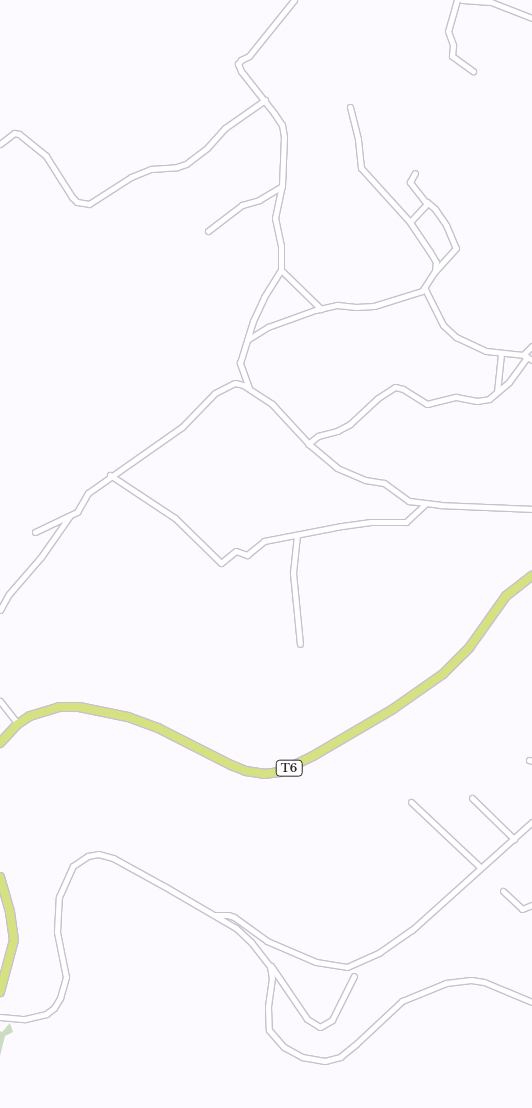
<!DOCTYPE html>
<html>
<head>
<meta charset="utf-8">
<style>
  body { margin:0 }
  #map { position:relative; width:532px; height:1108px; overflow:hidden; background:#fcfaff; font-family:"Libre Baskerville",serif }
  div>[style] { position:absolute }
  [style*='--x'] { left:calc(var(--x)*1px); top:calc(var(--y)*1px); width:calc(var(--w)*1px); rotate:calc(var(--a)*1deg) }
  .green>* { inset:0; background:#cadcc1 }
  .roads { filter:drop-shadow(1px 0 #c6c1cd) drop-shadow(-1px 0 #c6c1cd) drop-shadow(0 1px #c6c1cd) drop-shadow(0 -1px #c6c1cd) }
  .minor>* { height:5px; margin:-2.5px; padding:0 2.5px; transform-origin:2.5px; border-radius:2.5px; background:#fff }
  .trunk>* { height:8px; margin:-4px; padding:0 4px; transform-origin:4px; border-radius:4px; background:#d6e282 }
  span { translate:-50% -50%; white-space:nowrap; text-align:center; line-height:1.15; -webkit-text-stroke:4.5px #fff; paint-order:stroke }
  .shield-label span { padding:1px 4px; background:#fff; border:1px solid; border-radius:4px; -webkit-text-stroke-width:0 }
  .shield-label { font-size:11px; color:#2a282d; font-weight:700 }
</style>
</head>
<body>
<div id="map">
  <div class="green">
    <div style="clip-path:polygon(10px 1023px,13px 1032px,5px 1036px,0 1056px,0 1031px,2px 1032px)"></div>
  </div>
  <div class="roads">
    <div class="minor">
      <div style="--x:457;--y:0;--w:32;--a:106"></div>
      <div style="--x:448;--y:31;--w:15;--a:70"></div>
      <div style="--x:453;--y:45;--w:11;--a:95"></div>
      <div style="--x:452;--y:56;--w:26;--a:36"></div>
      <div style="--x:462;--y:0;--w:29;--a:4"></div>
      <div style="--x:491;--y:2;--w:44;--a:21.3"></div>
      <div style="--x:0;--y:144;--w:18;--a:-38"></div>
      <div style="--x:14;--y:133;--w:5;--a:11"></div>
      <div style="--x:19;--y:134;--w:35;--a:39"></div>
      <div style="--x:46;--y:156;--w:49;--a:57.6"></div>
      <div style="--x:72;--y:197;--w:7;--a:45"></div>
      <div style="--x:77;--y:202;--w:12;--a:9"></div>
      <div style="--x:89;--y:204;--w:50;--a:-32.7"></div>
      <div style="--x:131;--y:177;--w:22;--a:-22"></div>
      <div style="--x:151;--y:169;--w:26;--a:-4"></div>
      <div style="--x:177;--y:167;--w:9;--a:-18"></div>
      <div style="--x:186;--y:164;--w:26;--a:-37"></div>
      <div style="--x:207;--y:148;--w:27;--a:-48"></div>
      <div style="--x:225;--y:128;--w:49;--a:-35"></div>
      <div style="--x:427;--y:202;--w:11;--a:41"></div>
      <div style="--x:435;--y:209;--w:19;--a:55"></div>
      <div style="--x:446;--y:225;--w:25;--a:67"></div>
      <div style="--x:456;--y:248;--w:30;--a:132"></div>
      <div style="--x:410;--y:222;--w:25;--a:-47"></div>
      <div style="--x:427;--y:204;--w:28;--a:-128"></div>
      <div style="--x:410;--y:182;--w:10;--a:-61"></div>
      <div style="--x:208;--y:231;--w:43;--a:-37.4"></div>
      <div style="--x:242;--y:205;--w:18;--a:-16"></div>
      <div style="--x:259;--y:200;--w:26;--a:-31"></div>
      <div style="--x:281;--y:270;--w:56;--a:44.3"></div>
      <div style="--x:425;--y:289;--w:40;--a:63.4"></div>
      <div style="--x:443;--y:325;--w:18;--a:43"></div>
      <div style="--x:456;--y:337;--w:33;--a:25"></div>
      <div style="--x:486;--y:351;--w:37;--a:6"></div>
      <div style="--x:523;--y:355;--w:10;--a:29"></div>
      <div style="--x:247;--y:340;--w:25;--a:-32"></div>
      <div style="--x:268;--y:327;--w:50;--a:-19.9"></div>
      <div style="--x:315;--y:310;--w:23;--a:-13"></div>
      <div style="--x:337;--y:305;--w:19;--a:6"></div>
      <div style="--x:356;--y:307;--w:18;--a:-3"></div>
      <div style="--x:374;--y:306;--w:50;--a:-17.4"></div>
      <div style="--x:422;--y:291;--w:24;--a:-57"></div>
      <div style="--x:435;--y:271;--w:9;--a:-84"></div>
      <div style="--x:436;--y:262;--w:12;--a:-121"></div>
      <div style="--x:430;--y:252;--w:36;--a:-124"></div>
      <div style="--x:410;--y:222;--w:73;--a:-132.2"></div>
      <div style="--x:361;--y:168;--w:29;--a:-96"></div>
      <div style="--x:358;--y:139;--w:33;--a:-104"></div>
      <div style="--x:523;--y:355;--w:13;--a:-45"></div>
      <div style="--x:249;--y:388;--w:27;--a:-110"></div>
      <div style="--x:240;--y:363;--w:44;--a:-72.8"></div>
      <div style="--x:253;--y:321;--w:26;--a:-65"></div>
      <div style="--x:264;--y:297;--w:32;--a:-58"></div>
      <div style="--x:281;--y:270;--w:24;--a:-90"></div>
      <div style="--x:281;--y:246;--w:29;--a:-102"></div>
      <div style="--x:275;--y:218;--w:33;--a:-78"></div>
      <div style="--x:282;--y:186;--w:49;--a:-87.7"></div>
      <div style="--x:284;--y:137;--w:12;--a:-99"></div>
      <div style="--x:282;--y:125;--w:14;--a:-124"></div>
      <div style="--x:274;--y:113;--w:53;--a:-128.2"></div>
      <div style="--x:241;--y:71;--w:8;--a:-113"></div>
      <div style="--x:238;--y:64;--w:5;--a:-53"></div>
      <div style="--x:241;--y:60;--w:9;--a:-27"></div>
      <div style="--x:249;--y:56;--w:72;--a:-51.2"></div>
      <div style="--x:497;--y:392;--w:39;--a:-84"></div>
      <div style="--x:308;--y:444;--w:13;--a:-39"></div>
      <div style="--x:318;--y:436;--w:20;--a:-15"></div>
      <div style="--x:337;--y:431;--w:15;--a:-28"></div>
      <div style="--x:350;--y:424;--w:38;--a:-43"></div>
      <div style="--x:378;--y:398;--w:20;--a:-33"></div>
      <div style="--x:395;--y:387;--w:8;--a:14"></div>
      <div style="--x:403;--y:389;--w:28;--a:32"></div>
      <div style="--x:427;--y:404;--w:30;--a:-14"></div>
      <div style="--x:456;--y:397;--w:21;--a:11"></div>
      <div style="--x:477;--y:401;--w:12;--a:-9"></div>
      <div style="--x:489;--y:399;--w:26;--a:-40"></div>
      <div style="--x:509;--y:382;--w:31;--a:-54"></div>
      <div style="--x:110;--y:475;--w:78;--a:33.5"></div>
      <div style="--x:175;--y:518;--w:64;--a:44.4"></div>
      <div style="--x:221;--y:563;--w:19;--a:-39"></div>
      <div style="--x:236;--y:551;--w:12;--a:20"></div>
      <div style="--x:247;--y:555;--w:22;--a:-39"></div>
      <div style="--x:264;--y:541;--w:79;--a:-10.9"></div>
      <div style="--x:342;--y:526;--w:29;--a:-8"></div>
      <div style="--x:371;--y:522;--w:35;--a:0"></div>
      <div style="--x:406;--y:522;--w:26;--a:-43"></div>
      <div style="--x:35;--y:532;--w:47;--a:-25.5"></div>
      <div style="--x:77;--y:512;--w:22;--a:-60"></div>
      <div style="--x:88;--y:493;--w:115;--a:-35.1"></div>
      <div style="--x:182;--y:427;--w:47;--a:-45.9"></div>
      <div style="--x:215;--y:393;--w:22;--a:-27"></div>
      <div style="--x:235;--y:383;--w:8;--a:14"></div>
      <div style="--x:243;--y:385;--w:35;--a:33"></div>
      <div style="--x:272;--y:404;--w:56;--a:47.2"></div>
      <div style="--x:310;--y:445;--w:35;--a:40"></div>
      <div style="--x:337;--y:468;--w:30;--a:23"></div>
      <div style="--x:365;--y:480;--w:19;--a:9"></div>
      <div style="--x:384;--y:483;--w:31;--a:36"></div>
      <div style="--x:409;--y:501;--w:31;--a:7"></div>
      <div style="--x:440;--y:505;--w:92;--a:2.5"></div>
      <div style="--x:297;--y:535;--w:38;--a:96"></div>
      <div style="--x:293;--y:573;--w:71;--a:84.4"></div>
      <div style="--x:0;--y:610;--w:18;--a:-61"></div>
      <div style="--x:9;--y:594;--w:49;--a:-49.1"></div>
      <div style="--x:41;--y:557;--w:49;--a:-55"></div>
      <div style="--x:0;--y:701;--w:29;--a:52"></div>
      <div style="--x:529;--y:760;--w:3;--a:18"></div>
      <div style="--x:472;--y:798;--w:59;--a:44.3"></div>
      <div style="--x:411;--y:802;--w:96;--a:43.3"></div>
      <div style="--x:503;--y:891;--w:26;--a:43"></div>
      <div style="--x:522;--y:909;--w:11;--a:-22"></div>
      <div style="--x:215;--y:915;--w:13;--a:0"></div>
      <div style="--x:228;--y:915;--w:6;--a:18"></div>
      <div style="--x:234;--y:917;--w:41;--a:36"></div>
      <div style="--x:267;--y:941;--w:53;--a:23.2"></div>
      <div style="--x:316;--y:962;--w:31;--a:9"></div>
      <div style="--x:347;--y:967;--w:36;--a:-24"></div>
      <div style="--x:380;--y:952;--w:39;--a:-35"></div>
      <div style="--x:412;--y:930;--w:161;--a:-42"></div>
      <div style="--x:271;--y:966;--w:64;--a:55.8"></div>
      <div style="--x:307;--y:1019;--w:15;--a:32"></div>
      <div style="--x:320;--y:1027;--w:14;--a:-30"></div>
      <div style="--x:332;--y:1020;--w:49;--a:-63.4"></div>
      <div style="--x:0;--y:1017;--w:25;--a:5"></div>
      <div style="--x:25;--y:1019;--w:22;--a:-13"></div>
      <div style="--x:46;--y:1014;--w:10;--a:-37"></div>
      <div style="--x:54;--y:1008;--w:12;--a:-59"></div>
      <div style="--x:60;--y:998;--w:22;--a:-74"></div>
      <div style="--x:66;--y:977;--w:46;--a:-101.3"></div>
      <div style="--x:57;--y:932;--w:35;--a:-87"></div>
      <div style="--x:59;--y:897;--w:34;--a:-66"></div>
      <div style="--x:73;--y:866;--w:18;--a:-34"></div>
      <div style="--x:88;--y:856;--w:10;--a:-11"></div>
      <div style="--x:98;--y:854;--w:16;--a:15"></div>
      <div style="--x:113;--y:858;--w:58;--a:28.8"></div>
      <div style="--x:164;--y:886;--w:83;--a:30.3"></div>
      <div style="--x:236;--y:928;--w:21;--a:43"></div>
      <div style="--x:251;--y:942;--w:31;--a:52"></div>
      <div style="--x:270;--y:966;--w:12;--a:81"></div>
      <div style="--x:272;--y:978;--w:29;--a:98"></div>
      <div style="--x:268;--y:1007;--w:23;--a:88"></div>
      <div style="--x:269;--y:1030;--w:23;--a:49"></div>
      <div style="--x:284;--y:1047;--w:21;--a:29"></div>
      <div style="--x:302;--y:1057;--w:23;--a:10"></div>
      <div style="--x:325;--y:1061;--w:16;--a:-15"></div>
      <div style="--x:340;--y:1057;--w:21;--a:-39"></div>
      <div style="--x:356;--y:1044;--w:63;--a:-43.1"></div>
      <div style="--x:402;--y:1001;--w:48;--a:-22.2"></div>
      <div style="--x:446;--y:983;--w:25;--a:-7"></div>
      <div style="--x:471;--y:980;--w:13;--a:9"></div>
      <div style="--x:484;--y:982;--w:52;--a:22.6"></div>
    </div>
    <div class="trunk">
      <div style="--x:0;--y:743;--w:26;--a:-47"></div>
      <div style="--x:18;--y:724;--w:14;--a:-34"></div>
      <div style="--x:30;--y:716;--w:30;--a:-17"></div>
      <div style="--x:59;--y:707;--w:20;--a:0"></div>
      <div style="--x:79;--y:707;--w:50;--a:11.5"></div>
      <div style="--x:128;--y:717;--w:32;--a:20"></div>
      <div style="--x:158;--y:728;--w:82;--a:26.9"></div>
      <div style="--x:231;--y:765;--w:16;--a:22"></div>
      <div style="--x:246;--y:771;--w:18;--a:9"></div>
      <div style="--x:264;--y:774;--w:16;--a:-7"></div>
      <div style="--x:280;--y:772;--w:37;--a:-26"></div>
      <div style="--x:313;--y:756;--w:93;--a:-30.4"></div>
      <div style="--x:393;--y:709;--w:61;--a:-35"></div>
      <div style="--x:443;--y:674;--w:37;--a:-45"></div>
      <div style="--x:469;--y:648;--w:64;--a:-54.6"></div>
      <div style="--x:506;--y:596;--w:33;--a:-38"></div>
      <div style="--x:0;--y:877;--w:36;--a:74"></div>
      <div style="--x:10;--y:912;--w:28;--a:82"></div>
      <div style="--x:14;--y:940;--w:54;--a:105.1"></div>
    </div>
  </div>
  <div class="shield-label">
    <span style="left:289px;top:768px">T6</span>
  </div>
</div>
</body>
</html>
